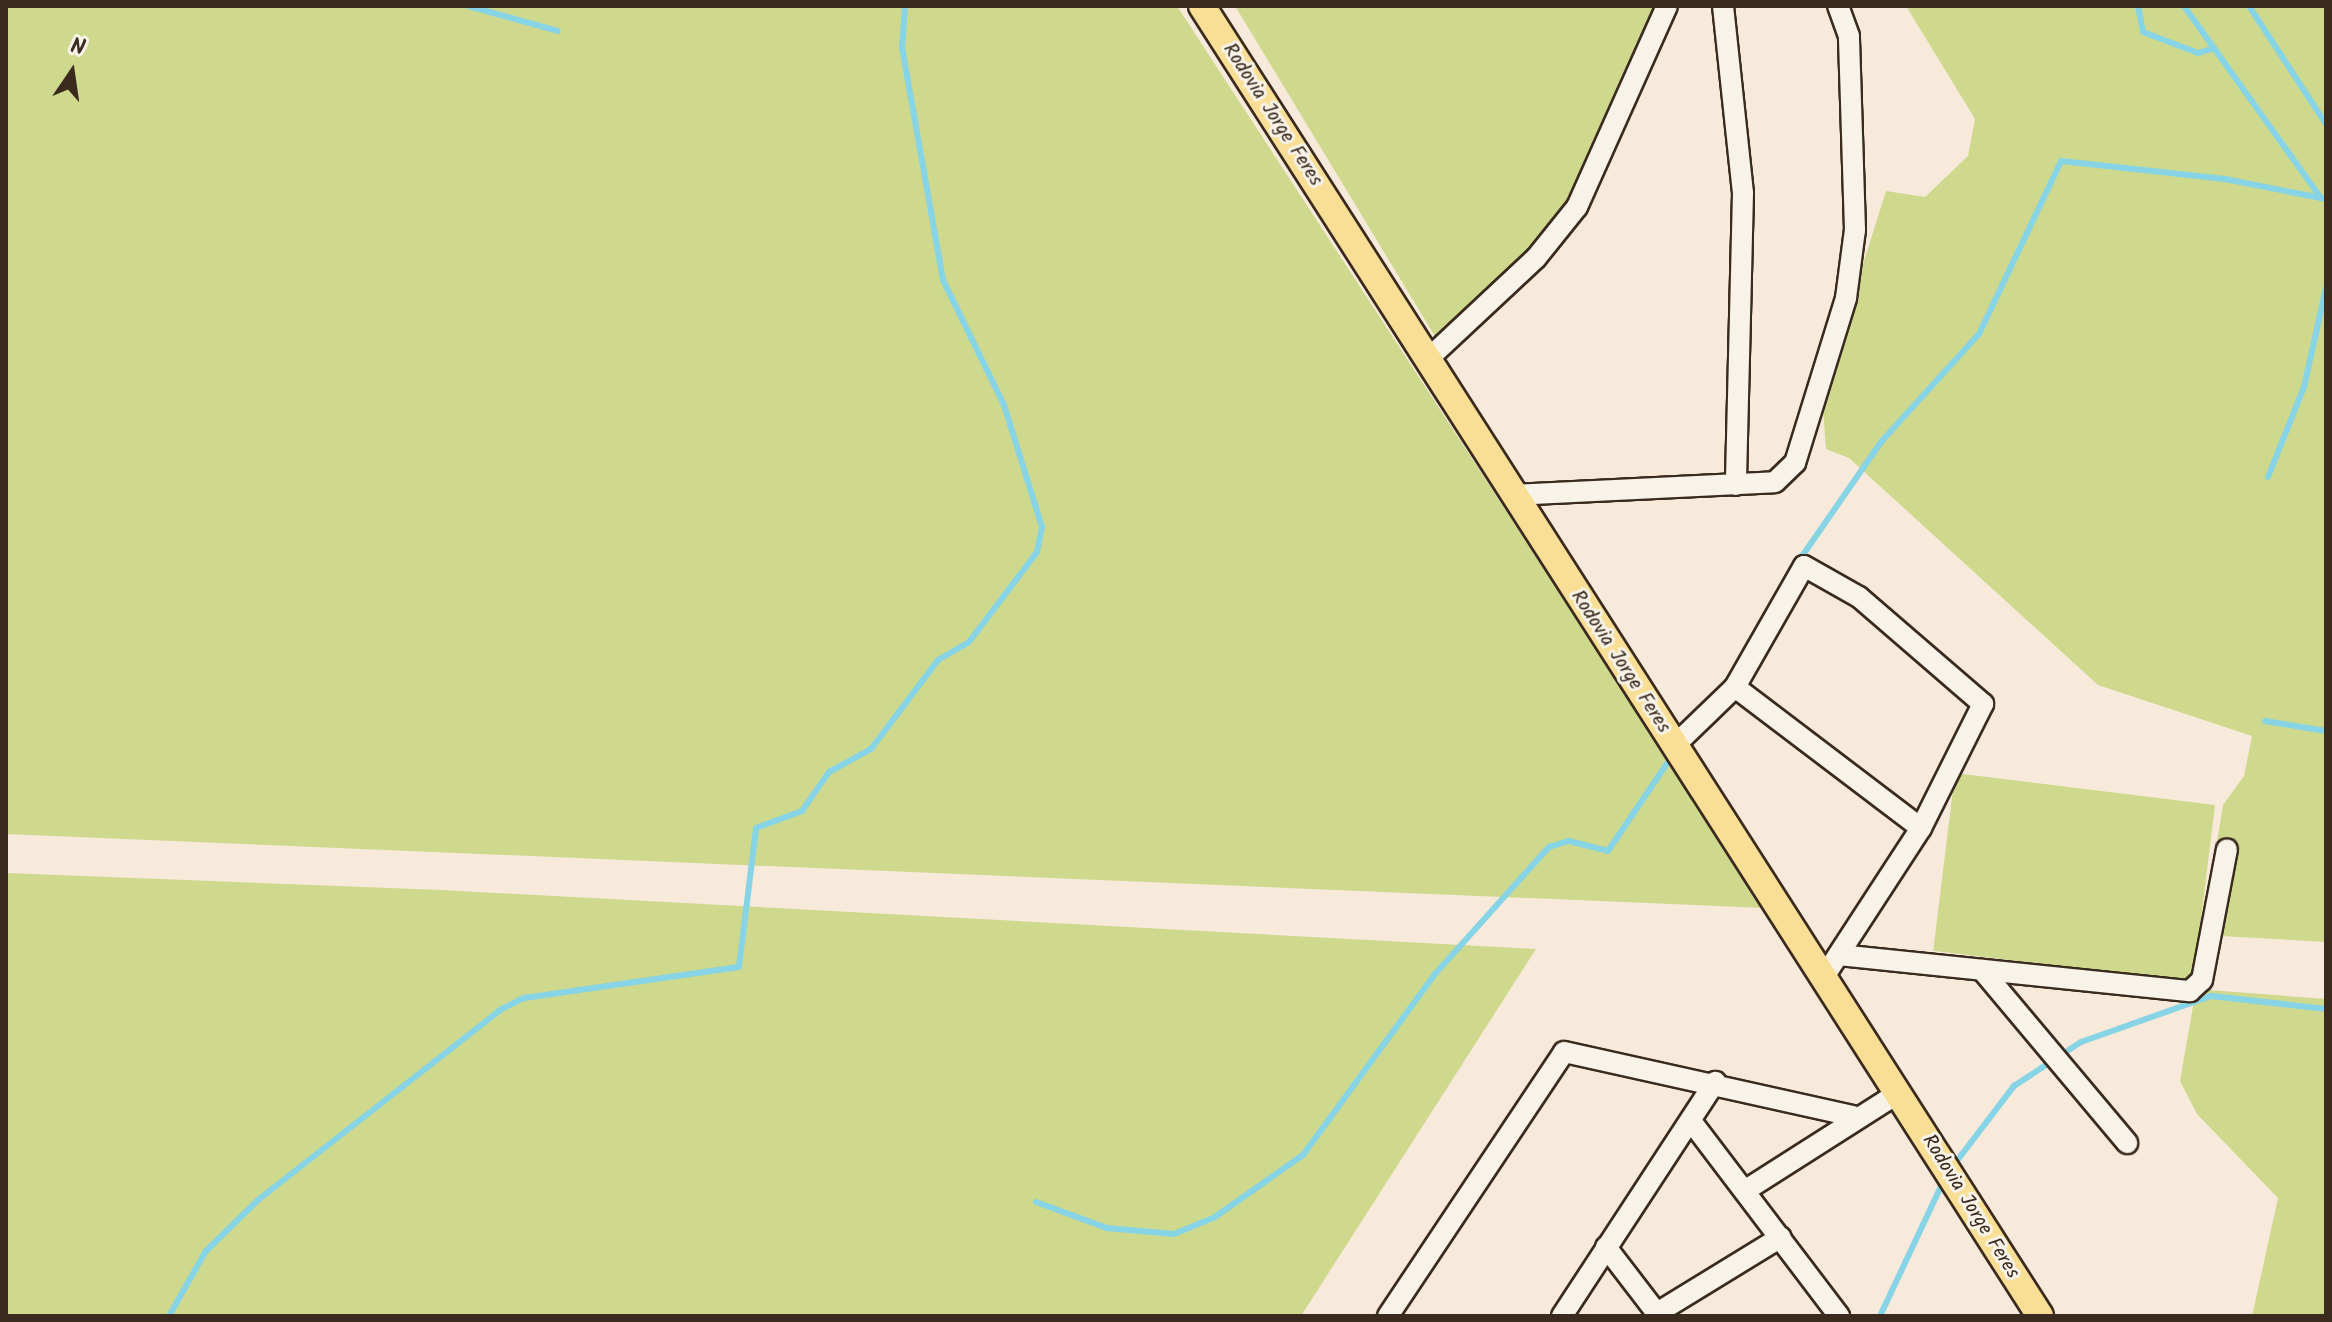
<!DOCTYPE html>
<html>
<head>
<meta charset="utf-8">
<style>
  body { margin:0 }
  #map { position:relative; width:2332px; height:1322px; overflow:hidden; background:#f7eadb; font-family:Kalam,sans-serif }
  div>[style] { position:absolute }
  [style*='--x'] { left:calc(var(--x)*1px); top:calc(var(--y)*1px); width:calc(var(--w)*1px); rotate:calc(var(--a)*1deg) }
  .green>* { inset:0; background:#ced98d; transform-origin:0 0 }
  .stream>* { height:6px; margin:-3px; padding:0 3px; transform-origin:3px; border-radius:3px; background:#86d4e5 }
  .roads { filter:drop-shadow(2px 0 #3b2a1e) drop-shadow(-2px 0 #3b2a1e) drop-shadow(0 2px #3b2a1e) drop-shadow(0 -2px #3b2a1e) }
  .minor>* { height:20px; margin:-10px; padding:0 10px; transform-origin:10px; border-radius:10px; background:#f7f3e8 }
  .major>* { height:26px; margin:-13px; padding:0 13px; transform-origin:13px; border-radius:13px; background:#f9df96 }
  span { translate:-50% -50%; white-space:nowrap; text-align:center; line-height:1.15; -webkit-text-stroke:6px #f7f3e8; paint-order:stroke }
  .street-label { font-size:20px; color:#3b2a1e }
  .frame { position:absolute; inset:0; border:8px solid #3b2a1e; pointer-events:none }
  .north { position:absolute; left:32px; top:32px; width:80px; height:80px; -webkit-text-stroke:6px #f7f3e8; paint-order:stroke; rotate:13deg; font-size:22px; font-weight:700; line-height:32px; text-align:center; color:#3b2a1e }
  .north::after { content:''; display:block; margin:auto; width:28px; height:36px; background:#3b2a1e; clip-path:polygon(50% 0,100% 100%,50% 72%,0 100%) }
</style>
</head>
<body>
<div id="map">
  <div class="green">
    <div style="clip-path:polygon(6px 6px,1177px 6px,1765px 908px,6px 834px)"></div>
    <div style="clip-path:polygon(1235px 6px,1663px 6px,1556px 232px,1439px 343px)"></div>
    <div style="clip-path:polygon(1906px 6px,2326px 6px,2326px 942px,2202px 935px,2223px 805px,2244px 776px,2252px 736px,2098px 685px,1849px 458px,1826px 449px,1822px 395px,1886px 191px,1925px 197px,1968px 156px,1975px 119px)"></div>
    <div style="left:1955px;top:773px;width:262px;height:179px;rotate:7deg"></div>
    <div style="clip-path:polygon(6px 873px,442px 890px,1536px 949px,1301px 1316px,6px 1316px)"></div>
    <div style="clip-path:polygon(2196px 989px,2326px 999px,2326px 1316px,2252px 1316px,2278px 1198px,2197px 1114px,2180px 1081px)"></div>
  </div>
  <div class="stream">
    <div style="--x:468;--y:6;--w:93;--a:15.5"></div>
    <div style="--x:2138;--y:6;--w:26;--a:79"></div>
    <div style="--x:2143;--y:32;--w:59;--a:20.9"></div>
    <div style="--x:2198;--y:53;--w:17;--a:-17"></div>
    <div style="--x:2184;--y:6;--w:236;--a:54.5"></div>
    <div style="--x:2249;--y:6;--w:141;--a:56.9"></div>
    <div style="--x:2268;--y:477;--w:97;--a:-68.2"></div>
    <div style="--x:2304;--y:387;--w:101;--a:-77.5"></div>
    <div style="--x:1798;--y:562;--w:146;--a:-55.3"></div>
    <div style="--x:1881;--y:442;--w:146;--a:-47.8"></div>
    <div style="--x:1979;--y:334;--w:191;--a:-64.6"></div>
    <div style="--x:2061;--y:161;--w:165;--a:6.3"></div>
    <div style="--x:2225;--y:179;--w:103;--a:11.2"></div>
    <div style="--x:2265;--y:721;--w:62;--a:9.3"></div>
    <div style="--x:1953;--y:1166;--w:101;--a:-52.7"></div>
    <div style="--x:2014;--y:1086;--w:80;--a:-33.3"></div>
    <div style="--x:2081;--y:1042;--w:138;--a:-19.5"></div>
    <div style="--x:2211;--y:996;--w:116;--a:6.4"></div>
    <div style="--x:1036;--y:1202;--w:76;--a:20.1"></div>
    <div style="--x:1107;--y:1228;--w:67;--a:5.1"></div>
    <div style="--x:1174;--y:1234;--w:44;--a:-22.5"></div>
    <div style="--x:1215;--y:1217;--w:108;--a:-35.2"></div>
    <div style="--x:1303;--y:1155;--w:224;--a:-53.9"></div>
    <div style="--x:1435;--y:974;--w:171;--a:-48.1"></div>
    <div style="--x:1549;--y:847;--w:21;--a:-17"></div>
    <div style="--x:1569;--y:841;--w:40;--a:14.4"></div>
    <div style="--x:1608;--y:851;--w:115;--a:-56"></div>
    <div style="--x:169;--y:1316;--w:75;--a:-60.4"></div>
    <div style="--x:206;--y:1251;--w:73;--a:-44.4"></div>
    <div style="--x:258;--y:1200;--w:308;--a:-38.1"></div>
    <div style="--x:500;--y:1010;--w:27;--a:-27"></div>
    <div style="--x:524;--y:998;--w:217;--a:-8.2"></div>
    <div style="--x:739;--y:967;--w:140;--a:-83"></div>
    <div style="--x:756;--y:828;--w:49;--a:-20.3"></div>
    <div style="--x:802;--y:811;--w:47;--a:-55.3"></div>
    <div style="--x:829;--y:772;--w:48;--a:-28.7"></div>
    <div style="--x:871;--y:749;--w:111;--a:-53"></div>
    <div style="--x:938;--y:660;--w:36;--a:-30"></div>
    <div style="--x:969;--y:642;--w:113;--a:-52.9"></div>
    <div style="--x:1037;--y:552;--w:25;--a:-79"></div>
    <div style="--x:1042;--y:527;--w:128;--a:-107.3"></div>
    <div style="--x:1004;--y:405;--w:139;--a:-116"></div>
    <div style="--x:943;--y:280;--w:236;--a:-100"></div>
    <div style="--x:902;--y:48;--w:42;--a:-85.9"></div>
    <div style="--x:1880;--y:1316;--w:153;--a:-64.8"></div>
  </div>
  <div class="roads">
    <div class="minor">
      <div style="--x:1723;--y:6;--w:188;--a:83.9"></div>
      <div style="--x:1743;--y:193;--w:292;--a:91.4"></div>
      <div style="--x:1428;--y:359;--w:148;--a:-43.1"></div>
      <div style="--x:1536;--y:258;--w:65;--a:-51.2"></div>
      <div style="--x:1577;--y:207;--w:220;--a:-65.9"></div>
      <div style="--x:1512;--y:495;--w:263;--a:-2.8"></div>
      <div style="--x:1775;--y:482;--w:28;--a:-44"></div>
      <div style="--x:1795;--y:463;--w:173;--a:-72.8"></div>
      <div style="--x:1846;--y:298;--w:69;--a:-82.5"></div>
      <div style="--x:1855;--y:230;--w:194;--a:-91.8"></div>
      <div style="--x:1849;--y:36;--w:32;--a:-110"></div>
      <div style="--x:1735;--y:687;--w:233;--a:37.2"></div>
      <div style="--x:1675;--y:745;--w:83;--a:-44"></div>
      <div style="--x:1735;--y:687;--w:139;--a:-60.3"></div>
      <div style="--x:1804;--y:566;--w:63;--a:29.4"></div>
      <div style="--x:1859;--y:597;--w:164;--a:40.8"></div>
      <div style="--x:1983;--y:704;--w:139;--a:116.6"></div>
      <div style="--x:1921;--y:828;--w:178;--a:123.1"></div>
      <div style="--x:1839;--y:955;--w:353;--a:5.9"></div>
      <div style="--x:2190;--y:991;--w:16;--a:-43"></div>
      <div style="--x:2202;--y:980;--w:133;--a:-79.2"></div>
      <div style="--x:1982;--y:970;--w:226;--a:50"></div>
      <div style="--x:1691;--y:1121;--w:245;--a:52.8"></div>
      <div style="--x:1746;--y:1190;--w:180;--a:-32.5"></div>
      <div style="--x:1606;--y:1247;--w:87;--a:52.5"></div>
      <div style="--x:1657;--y:1313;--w:145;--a:-31.5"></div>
      <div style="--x:1388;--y:1316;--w:317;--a:-56.3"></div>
      <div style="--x:1564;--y:1052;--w:296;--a:12.5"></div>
      <div style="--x:1562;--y:1316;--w:280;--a:-56.8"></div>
    </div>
    <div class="major">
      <div style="--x:1202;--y:6;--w:1555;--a:57.39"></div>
    </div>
  </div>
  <div class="street-label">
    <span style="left:1272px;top:115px;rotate:57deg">Rodovia Jorge Feres</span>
    <span style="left:1620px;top:662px;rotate:57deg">Rodovia Jorge Feres</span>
    <span style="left:1970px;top:1207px;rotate:58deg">Rodovia Jorge Feres</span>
  </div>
  <div class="frame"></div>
  <div class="north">N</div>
</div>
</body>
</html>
